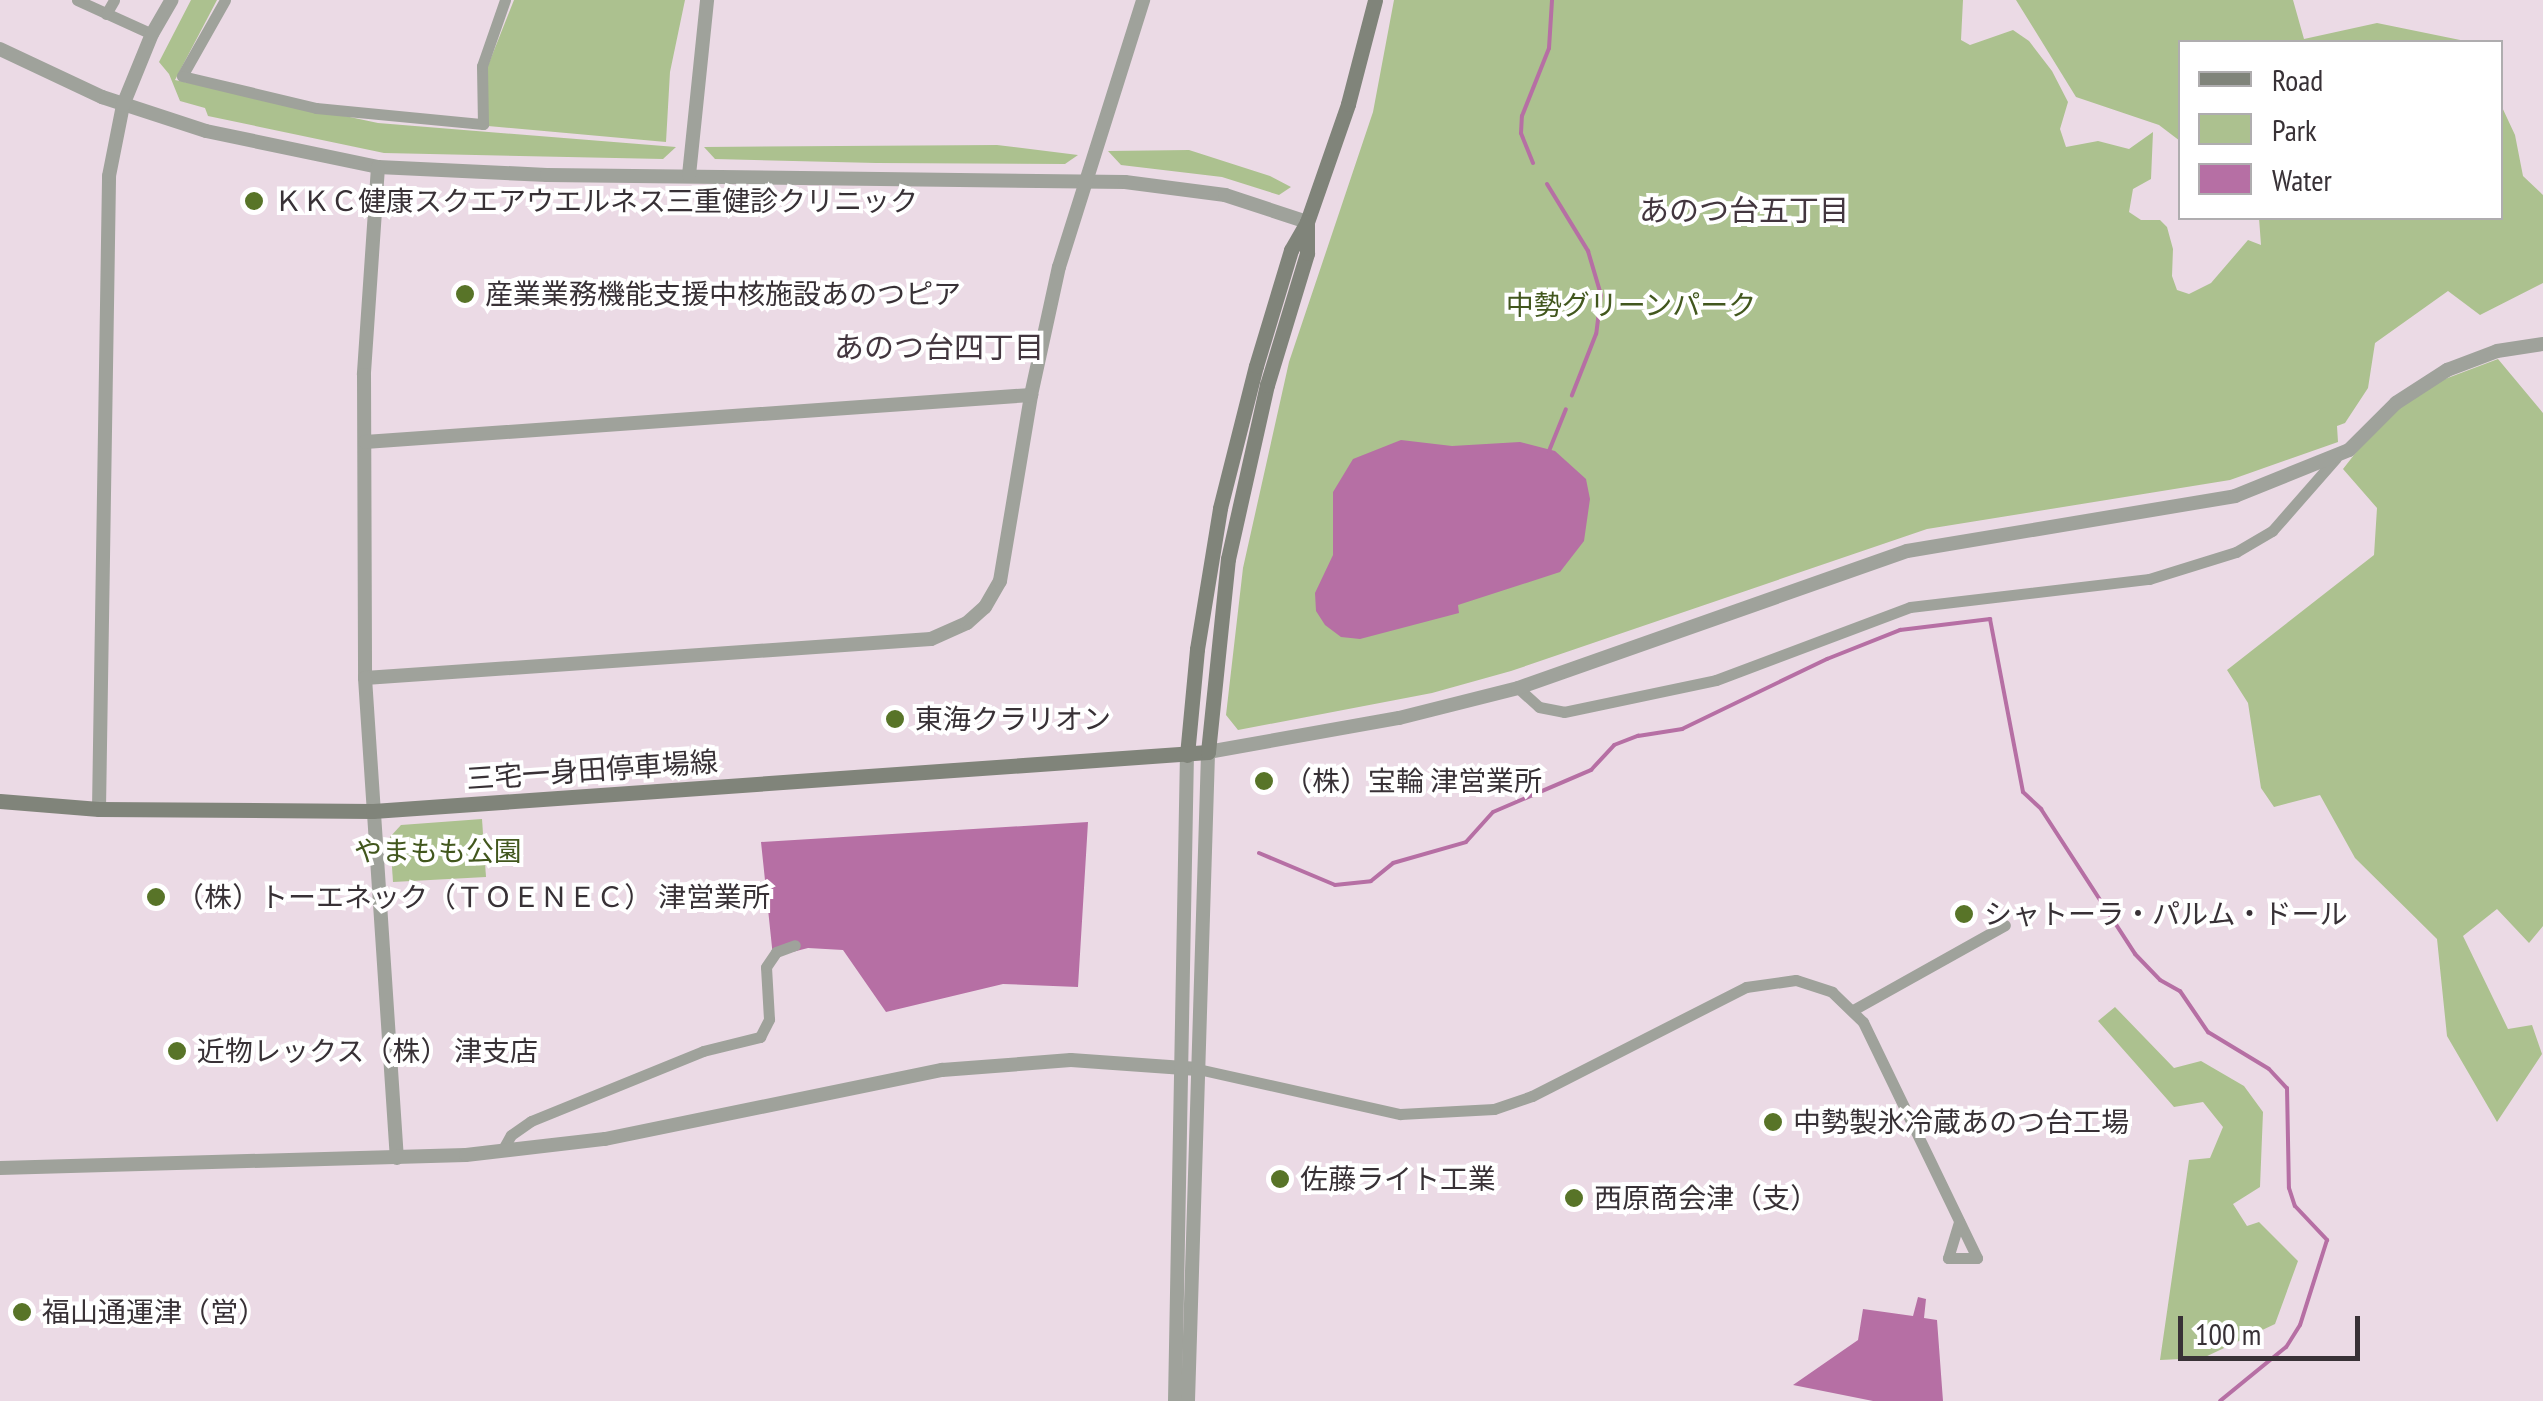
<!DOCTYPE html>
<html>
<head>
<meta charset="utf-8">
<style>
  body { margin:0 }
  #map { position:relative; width:2543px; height:1401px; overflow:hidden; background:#ebdae5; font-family:"PT Sans Narrow","Noto Sans JP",sans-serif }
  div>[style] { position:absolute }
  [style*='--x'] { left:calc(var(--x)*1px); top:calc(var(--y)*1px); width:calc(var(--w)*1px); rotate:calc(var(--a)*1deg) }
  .green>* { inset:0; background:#acc18f }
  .water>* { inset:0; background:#b66fa4 }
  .stream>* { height:4px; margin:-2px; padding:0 2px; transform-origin:2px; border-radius:2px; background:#b66fa4 }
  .minor>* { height:11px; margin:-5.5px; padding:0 5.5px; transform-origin:5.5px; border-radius:5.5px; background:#9fa29b }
  .tertiary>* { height:14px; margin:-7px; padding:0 7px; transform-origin:7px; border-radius:7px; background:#9fa29b }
  .secondary>* { height:15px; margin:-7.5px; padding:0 7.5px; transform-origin:7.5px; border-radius:7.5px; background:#80847a }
  .dots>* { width:28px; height:28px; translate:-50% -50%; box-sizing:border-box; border:5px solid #fff; border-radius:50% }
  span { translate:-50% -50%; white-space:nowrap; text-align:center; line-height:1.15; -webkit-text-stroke:8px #fff; paint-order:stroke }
  .poi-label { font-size:28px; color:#383136 }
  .left { translate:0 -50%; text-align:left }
  .park-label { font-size:28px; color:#42571e }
  .street-label { font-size:28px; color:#383136 }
  .neighbourhood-label { font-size:30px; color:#43363f }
  .legend { position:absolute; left:2178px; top:40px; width:325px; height:180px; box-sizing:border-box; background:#fff; border:2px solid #afadaf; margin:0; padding:12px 18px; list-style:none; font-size:30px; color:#383136 }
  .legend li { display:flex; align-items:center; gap:20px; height:50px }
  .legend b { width:50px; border:2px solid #afadaf }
  .scale { position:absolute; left:2178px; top:1316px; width:182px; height:45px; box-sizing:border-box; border:5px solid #383136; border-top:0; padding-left:12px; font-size:30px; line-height:35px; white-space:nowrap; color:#383136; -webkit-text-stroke:8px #fff; paint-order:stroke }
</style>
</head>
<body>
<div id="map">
  <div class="green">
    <div style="clip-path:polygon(191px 0,217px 0,175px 80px,378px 123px,676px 147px,663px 159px,384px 153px,208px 116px,205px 108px,180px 101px,169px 74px,159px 62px)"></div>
    <div style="clip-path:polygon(514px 0,685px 0,670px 72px,666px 142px,488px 126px,487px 68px)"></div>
    <div style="clip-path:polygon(1394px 0,1963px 0,1961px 40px,1970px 45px,2013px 30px,2029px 41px,2052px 71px,2068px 102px,2060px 129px,2066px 147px,2098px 141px,2129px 149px,2153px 132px,2151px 179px,2133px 189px,2129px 212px,2141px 220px,2160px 220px,2167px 227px,2173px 249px,2172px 276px,2177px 290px,2189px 294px,2211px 283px,2248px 240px,2261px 245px,2259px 218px,2500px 218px,2501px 105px,2515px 135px,2523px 176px,2543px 195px,2543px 283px,2480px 315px,2448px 291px,2375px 343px,2368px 388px,2345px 423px,2337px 426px,2338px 442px,2230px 480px,1927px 529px,1511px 671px,1432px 693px,1238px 730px,1226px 715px,1243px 568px,1289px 362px,1373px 112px)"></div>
    <div style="clip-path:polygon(2016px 0,2293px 0,2304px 39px,2377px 23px,2470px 42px,2180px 42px,2180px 141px,2159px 125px,2076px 97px)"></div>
    <div style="clip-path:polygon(997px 145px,1078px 155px,1065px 164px,876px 163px,715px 159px,704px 147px)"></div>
    <div style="clip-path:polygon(1189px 150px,1270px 176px,1291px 187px,1279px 195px,1222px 177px,1121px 165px,1108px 151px)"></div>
    <div style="clip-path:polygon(2498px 359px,2543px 413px,2543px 926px,2529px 943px,2497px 909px,2463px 936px,2508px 1029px,2532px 1025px,2542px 1054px,2497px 1122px,2447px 1036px,2437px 939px,2355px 858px,2320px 795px,2274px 807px,2261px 788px,2248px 703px,2227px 670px,2374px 555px,2377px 508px,2343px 469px,2390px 409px,2437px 382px)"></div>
    <div style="clip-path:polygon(482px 819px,486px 877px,393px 882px,390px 837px,401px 825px)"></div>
    <div style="clip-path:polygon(2115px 1007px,2174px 1068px,2201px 1061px,2244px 1086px,2263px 1112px,2260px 1187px,2233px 1204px,2247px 1226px,2259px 1222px,2298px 1261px,2275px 1324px,2203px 1358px,2160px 1360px,2189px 1160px,2210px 1158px,2223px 1127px,2203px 1102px,2174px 1107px,2098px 1021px)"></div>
  </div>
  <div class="water">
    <div style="clip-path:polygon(1401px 440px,1452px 446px,1520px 442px,1555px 451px,1586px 479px,1590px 499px,1584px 541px,1560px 572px,1458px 605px,1459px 613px,1360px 639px,1341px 637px,1325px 625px,1316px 611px,1315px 593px,1333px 555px,1333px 492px,1353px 459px)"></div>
    <div style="clip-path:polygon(1088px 822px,1078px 987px,1003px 984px,886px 1012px,843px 950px,808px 948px,773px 957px,761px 842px)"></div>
    <div style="clip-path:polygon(1918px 1297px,1926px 1299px,1924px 1318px,1937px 1320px,1943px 1401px,1873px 1401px,1793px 1385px,1858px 1340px,1863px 1309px,1913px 1316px)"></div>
  </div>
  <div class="stream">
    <div style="--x:1533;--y:163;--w:32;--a:-112"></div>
    <div style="--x:1521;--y:133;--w:17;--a:-87"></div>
    <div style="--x:1522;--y:116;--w:73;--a:-68.3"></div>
    <div style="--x:1549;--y:48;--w:48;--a:-86.4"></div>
    <div style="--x:1547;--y:184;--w:79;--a:58.5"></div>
    <div style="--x:1588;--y:251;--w:46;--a:73.5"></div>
    <div style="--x:1601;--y:295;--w:39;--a:97"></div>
    <div style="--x:1596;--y:334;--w:66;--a:111.5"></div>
    <div style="--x:1549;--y:451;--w:45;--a:-68"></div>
    <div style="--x:1259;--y:853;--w:82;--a:22.8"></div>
    <div style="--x:1335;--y:885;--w:36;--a:-6"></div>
    <div style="--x:1371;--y:881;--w:28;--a:-39"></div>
    <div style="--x:1393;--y:863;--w:76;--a:-16"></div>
    <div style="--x:1466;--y:842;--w:40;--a:-48"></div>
    <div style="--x:1493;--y:812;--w:107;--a:-23.2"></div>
    <div style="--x:1591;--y:770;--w:34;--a:-47"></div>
    <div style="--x:1614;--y:745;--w:26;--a:-21"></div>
    <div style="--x:1638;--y:736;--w:45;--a:-9"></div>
    <div style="--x:1682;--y:729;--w:161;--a:-25.8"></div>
    <div style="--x:1827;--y:659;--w:79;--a:-21.7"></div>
    <div style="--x:1900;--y:630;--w:91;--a:-7"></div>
    <div style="--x:1990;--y:619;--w:176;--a:79.2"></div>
    <div style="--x:2023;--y:792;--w:25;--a:43"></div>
    <div style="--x:2041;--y:809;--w:173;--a:57"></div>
    <div style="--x:2135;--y:954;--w:36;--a:46"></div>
    <div style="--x:2160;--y:980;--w:23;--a:29"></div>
    <div style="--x:2180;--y:991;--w:50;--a:55.7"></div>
    <div style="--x:2208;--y:1032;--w:71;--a:31.2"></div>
    <div style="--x:2269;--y:1069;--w:26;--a:47"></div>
    <div style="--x:2287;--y:1088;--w:100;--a:88.9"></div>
    <div style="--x:2289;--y:1188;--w:19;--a:72"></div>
    <div style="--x:2295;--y:1206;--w:47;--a:46.7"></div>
    <div style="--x:2327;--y:1240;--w:89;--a:107.6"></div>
    <div style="--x:2300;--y:1325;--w:26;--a:122"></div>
    <div style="--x:2286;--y:1347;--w:85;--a:140.7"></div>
  </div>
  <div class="minor">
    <div style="--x:77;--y:0;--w:82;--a:24.4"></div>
    <div style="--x:225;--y:0;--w:87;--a:119.5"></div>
    <div style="--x:182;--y:76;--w:138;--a:13.4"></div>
    <div style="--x:316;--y:108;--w:168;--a:5.5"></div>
    <div style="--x:483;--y:124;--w:58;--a:-91"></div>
    <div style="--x:482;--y:66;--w:70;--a:-70.8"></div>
    <div style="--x:106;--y:14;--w:16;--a:-60"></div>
    <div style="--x:1518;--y:688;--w:28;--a:42"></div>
    <div style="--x:1539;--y:707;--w:25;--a:11"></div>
    <div style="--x:1564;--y:712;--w:155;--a:-11.9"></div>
    <div style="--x:1716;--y:680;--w:207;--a:-20.6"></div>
    <div style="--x:1910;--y:607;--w:241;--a:-6.7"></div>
    <div style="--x:2149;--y:579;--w:91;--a:-17.2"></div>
    <div style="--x:2236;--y:552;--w:42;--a:-30.3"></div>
    <div style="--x:2272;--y:531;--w:97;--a:-48.8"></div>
    <div style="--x:1853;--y:1010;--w:174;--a:-29.2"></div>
    <div style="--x:1198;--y:1069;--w:207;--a:12.6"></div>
    <div style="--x:1400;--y:1114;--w:94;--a:-3"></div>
    <div style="--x:1494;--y:1109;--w:40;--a:-18.9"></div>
    <div style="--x:1532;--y:1096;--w:240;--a:-27"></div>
    <div style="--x:1746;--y:987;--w:50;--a:-8"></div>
    <div style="--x:1796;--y:980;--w:38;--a:18"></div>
    <div style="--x:1832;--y:992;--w:43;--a:44.1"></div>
    <div style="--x:1863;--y:1022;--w:262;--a:64.2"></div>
    <div style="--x:1977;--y:1258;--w:29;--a:180"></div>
    <div style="--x:1948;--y:1258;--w:38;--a:-73"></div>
    <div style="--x:502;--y:1151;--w:18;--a:-61"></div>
    <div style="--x:511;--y:1135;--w:24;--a:-35"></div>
    <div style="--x:531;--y:1121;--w:186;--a:-22.1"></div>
    <div style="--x:703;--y:1051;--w:59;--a:-13.8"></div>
    <div style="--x:760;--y:1037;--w:20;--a:-63"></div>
    <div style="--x:769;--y:1019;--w:52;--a:-93.3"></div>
    <div style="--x:766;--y:967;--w:18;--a:-56"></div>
    <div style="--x:776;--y:952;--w:20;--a:-20"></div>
  </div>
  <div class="tertiary">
    <div style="--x:0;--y:49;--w:113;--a:25.2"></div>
    <div style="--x:102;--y:97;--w:109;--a:18.1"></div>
    <div style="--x:206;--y:131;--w:176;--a:11.8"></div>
    <div style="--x:378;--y:167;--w:169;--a:2.7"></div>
    <div style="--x:547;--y:175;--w:578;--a:0.69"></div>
    <div style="--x:1125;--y:182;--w:101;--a:7.4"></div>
    <div style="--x:1225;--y:195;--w:86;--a:18.2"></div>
    <div style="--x:378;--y:167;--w:208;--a:93.9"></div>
    <div style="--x:364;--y:375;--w:303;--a:89.8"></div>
    <div style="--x:365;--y:678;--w:567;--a:-3.94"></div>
    <div style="--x:931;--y:639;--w:39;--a:-24"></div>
    <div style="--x:967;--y:623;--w:24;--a:-42"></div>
    <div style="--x:985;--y:607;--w:30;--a:-60"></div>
    <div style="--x:1000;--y:581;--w:189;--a:-80.5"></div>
    <div style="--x:1031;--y:395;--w:131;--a:-77.7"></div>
    <div style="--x:1059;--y:267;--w:280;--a:-72.5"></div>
    <div style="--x:689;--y:175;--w:176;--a:-84.1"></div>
    <div style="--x:365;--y:442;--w:668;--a:-4.04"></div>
    <div style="--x:365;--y:678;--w:481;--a:86.2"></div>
    <div style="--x:99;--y:809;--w:633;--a:-89.09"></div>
    <div style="--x:109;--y:176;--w:72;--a:-78.8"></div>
    <div style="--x:123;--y:105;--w:77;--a:-67.8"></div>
    <div style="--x:152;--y:34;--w:39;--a:-60"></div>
    <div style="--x:0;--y:1168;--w:466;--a:-1.6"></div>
    <div style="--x:466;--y:1155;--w:140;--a:-6.6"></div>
    <div style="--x:605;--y:1139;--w:344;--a:-11.6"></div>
    <div style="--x:942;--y:1070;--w:129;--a:-4.4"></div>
    <div style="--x:1071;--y:1060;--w:127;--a:4.1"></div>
    <div style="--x:1175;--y:1401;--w:646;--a:-88.94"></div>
    <div style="--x:1188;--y:1401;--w:649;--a:-88.23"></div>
    <div style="--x:1208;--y:752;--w:194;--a:-10.1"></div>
    <div style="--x:1399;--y:718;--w:123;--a:-14.1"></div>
    <div style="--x:1518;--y:688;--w:412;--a:-19.4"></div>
    <div style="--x:1907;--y:551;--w:333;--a:-9.5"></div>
    <div style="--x:2235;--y:496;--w:123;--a:-22"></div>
    <div style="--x:2349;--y:450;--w:66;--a:-45"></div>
    <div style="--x:2396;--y:403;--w:61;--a:-32.9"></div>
    <div style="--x:2447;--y:370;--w:53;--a:-20.8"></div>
    <div style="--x:2497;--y:351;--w:47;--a:-8.7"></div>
  </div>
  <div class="secondary">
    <div style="--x:1187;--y:755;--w:106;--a:-84.6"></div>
    <div style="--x:1197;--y:649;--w:143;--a:-80.7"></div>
    <div style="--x:1220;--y:508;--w:146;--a:-75.8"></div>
    <div style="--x:1256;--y:366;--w:121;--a:-73.2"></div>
    <div style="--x:1291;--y:250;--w:32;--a:-60"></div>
    <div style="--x:1307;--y:222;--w:125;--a:-70.8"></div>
    <div style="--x:1348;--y:104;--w:107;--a:-75.4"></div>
    <div style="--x:0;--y:801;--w:99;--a:4.6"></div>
    <div style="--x:99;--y:809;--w:274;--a:0.4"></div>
    <div style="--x:373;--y:811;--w:837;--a:-4.04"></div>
    <div style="--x:1208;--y:752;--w:194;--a:-84.1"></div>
    <div style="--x:1228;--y:559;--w:178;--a:-77.4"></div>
    <div style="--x:1267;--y:385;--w:138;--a:-73.1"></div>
    <div style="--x:1307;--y:253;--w:31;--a:-90"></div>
  </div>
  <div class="dots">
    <div style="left:254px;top:201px;background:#587428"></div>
    <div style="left:465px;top:294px;background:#587428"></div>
    <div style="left:895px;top:719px;background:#587428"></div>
    <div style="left:1264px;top:781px;background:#587428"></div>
    <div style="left:156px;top:897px;background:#587428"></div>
    <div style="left:1964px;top:914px;background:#587428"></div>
    <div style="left:177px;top:1051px;background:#587428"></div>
    <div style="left:1773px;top:1122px;background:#587428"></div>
    <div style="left:1280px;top:1179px;background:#587428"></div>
    <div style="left:1574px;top:1198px;background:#587428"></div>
    <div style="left:22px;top:1312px;background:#587428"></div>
  </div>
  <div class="poi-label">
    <span class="left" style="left:274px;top:201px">ＫＫＣ健康スクエアウエルネス三重健診クリニック</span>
    <span class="left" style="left:485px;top:294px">産業業務機能支援中核施設あのつピア</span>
    <span class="left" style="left:915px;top:719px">東海クラリオン</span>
    <span class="left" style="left:1284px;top:781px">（株）宝輪 津営業所</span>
    <span class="left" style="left:176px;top:897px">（株）トーエネック（ＴＯＥＮＥＣ） 津営業所</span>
    <span class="left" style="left:1984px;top:914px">シャトーラ・パルム・ドール</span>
    <span class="left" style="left:197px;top:1051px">近物レックス（株） 津支店</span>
    <span class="left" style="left:1793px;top:1122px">中勢製氷冷蔵あのつ台工場</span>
    <span class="left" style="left:1300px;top:1179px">佐藤ライト工業</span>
    <span class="left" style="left:1594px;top:1198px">西原商会津（支）</span>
    <span class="left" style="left:42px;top:1312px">福山通運津（営）</span>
  </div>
  <div class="park-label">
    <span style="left:1631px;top:305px">中勢グリーンパーク</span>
    <span style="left:438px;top:851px">やまもも公園</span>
  </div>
  <div class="street-label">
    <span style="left:592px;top:770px;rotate:-4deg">三宅一身田停車場線</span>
  </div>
  <div class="neighbourhood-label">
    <span style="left:1744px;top:210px">あのつ台五丁目</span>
    <span style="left:939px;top:347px">あのつ台四丁目</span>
  </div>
  <ul class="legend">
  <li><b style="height:12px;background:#80847a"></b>Road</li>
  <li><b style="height:28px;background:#acc18f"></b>Park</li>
  <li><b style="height:28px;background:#b66fa4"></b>Water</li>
  </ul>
  <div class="scale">100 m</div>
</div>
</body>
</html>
